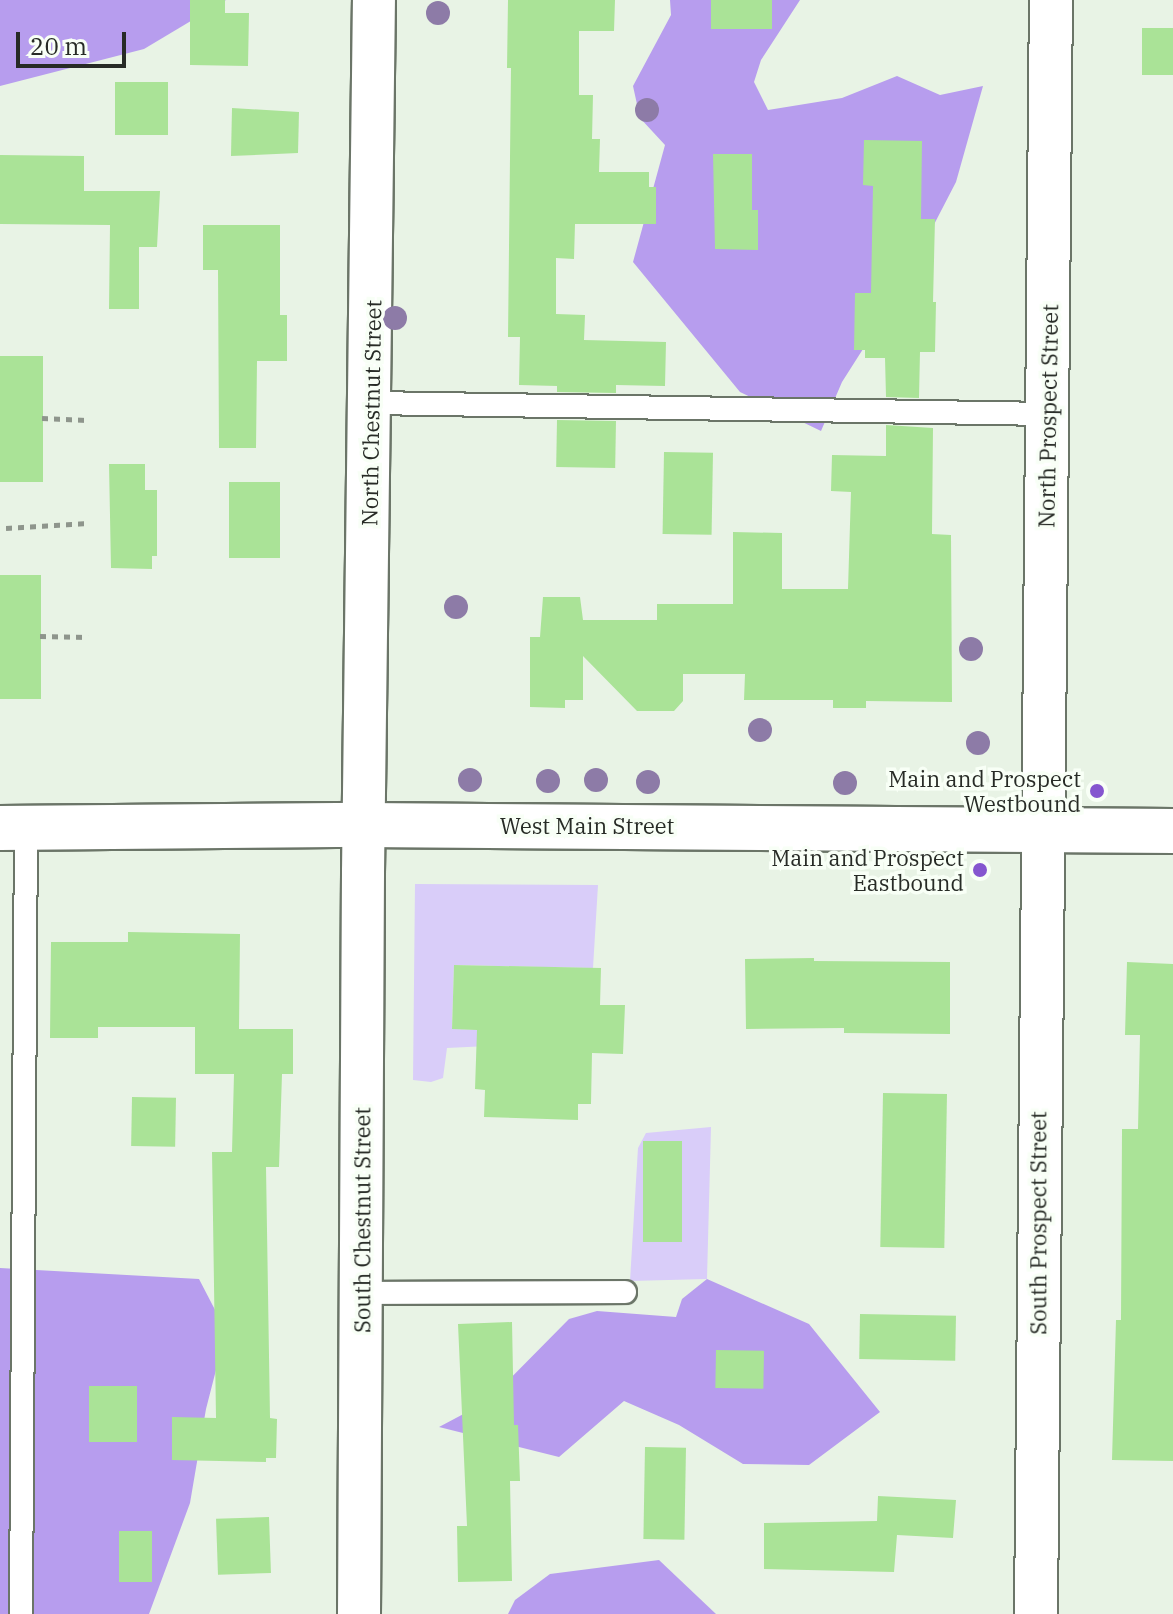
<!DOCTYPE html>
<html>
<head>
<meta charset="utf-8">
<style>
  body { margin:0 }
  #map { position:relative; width:1173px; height:1614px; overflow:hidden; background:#e8f3e5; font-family:"IBM Plex Serif",serif }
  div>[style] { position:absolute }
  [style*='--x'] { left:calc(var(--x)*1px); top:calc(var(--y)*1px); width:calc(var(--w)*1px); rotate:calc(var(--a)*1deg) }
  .green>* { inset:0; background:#d9cdf9 }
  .forest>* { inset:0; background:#b79dee }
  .building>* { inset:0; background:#aae397; transform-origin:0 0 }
  .path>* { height:5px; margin-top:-2.5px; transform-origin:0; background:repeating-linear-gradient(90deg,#8e958c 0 6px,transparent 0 12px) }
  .roads { filter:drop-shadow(2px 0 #6b7568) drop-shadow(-2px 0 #6b7568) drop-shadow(0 2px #6b7568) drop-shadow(0 -2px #6b7568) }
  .service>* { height:22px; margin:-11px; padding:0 11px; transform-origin:11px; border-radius:11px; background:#fff }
  .minor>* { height:42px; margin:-21px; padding:0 21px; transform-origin:21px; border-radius:21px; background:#fff }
  .secondary>* { height:44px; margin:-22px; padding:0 22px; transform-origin:22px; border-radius:22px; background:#fff }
  .trees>* { width:24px; height:24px; margin:-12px; border-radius:50%; background:#8d7ba7 }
  .dots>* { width:22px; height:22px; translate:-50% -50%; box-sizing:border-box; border:4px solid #f8fff6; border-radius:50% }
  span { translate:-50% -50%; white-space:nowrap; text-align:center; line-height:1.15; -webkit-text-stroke:7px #f8fff6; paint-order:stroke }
  .street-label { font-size:22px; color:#272b26 }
  .poi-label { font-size:22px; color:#272b26 }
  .right { translate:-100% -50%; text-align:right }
  .scale { position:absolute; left:16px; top:32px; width:110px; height:36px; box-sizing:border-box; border:4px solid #272b26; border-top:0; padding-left:10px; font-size:24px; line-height:28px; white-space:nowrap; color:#272b26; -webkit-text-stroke:6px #f8fff6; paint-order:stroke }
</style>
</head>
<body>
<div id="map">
  <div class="green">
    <div style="clip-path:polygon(415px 884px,598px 885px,593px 968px,454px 965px,452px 1029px,489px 1030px,488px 1046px,447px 1048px,443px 1078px,431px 1082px,413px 1080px)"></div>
    <div style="clip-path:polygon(711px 1127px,707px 1279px,630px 1281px,638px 1148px,646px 1133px)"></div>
  </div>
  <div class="forest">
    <div style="clip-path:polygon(0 0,226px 0,144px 49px,0 86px)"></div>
    <div style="clip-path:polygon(670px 0,800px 0,761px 60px,754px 82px,768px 110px,842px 98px,897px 76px,940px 95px,983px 86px,956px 182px,898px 294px,842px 382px,821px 431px,740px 392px,633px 262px,665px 145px,640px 118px,633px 86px,671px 15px)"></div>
    <div style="clip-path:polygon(0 1268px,199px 1279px,226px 1331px,206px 1409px,190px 1503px,149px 1614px,0 1614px)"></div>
    <div style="clip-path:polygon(707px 1279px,809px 1324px,880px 1412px,809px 1465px,743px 1464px,679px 1425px,624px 1401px,559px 1457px,439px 1427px,488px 1401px,569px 1319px,597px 1311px,676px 1317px,682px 1299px)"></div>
    <div style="clip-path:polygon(659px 1560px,716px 1614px,508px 1614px,515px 1600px,550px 1574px)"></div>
  </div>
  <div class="building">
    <div style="clip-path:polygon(190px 0,225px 0,225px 13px,249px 13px,248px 66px,190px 65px)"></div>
    <div style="clip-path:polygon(508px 0,615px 0,614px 31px,579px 31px,579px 95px,593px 95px,592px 139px,600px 139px,599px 172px,649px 172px,649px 187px,656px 187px,656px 224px,575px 224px,574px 259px,556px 258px,556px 314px,585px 315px,584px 340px,666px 342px,665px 386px,616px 385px,616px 393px,557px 392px,557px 386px,519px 385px,520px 337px,508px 337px,511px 68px,507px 68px)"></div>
    <div style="left:711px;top:0;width:61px;height:29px"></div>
    <div style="left:1142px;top:28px;width:31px;height:47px"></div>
    <div style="left:115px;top:82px;width:53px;height:53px"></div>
    <div style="clip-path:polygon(232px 108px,299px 112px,298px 153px,231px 156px)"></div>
    <div style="clip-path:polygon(864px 140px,922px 141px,921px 219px,935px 219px,933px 302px,936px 302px,935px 352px,920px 352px,919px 398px,886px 397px,885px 358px,865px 358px,865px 350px,854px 350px,855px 293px,871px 293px,873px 186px,863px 185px)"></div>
    <div style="clip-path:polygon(713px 154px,752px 154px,752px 210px,758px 210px,758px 250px,715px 249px)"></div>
    <div style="clip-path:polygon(0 155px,84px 156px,84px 191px,160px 191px,157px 247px,139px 247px,139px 309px,109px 309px,110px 225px,0 224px)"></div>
    <div style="clip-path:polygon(203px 225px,280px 225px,280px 315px,287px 315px,287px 361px,257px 361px,256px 448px,219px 448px,218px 270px,203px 270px)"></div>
    <div style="left:0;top:356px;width:43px;height:126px"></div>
    <div style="left:557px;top:420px;width:59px;height:47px;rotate:1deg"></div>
    <div style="clip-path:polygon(886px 425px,933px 428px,932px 534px,951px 535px,952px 702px,866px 701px,866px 708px,833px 708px,833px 700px,744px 700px,745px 674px,683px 674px,683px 701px,674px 711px,637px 711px,583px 656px,583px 700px,565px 700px,565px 708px,530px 707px,530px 637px,540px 637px,543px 597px,580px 597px,583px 620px,657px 620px,657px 604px,733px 604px,733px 532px,782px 533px,782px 589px,848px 589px,851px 492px,831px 491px,832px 455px,886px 456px)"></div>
    <div style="left:664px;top:452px;width:49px;height:82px;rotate:1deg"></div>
    <div style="clip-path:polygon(109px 464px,145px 464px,145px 490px,157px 490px,157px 556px,152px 556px,152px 569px,111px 568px)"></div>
    <div style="left:229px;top:482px;width:51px;height:76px"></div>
    <div style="left:0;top:575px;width:41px;height:124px"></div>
    <div style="clip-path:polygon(128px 932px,240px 934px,239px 1029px,293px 1029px,293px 1074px,282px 1074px,279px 1167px,266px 1167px,270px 1418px,277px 1419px,276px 1458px,266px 1458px,266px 1462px,172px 1460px,172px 1417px,216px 1418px,212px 1152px,232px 1152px,234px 1074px,195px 1074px,195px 1027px,98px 1027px,98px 1038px,50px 1038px,51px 942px,128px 942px)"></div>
    <div style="clip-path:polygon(814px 958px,814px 961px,950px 962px,950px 1034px,844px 1033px,844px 1028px,746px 1029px,745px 959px)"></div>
    <div style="clip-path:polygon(1127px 962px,1173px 964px,1173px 1461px,1112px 1460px,1116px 1320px,1121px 1320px,1122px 1129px,1138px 1129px,1140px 1035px,1125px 1035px)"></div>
    <div style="clip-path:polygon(454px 965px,601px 968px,600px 1005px,625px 1005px,623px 1054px,592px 1053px,591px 1104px,578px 1104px,578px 1120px,484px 1117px,485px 1090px,475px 1089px,477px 1030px,452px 1029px)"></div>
    <div style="left:883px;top:1093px;width:64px;height:154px;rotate:1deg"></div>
    <div style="left:132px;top:1097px;width:44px;height:49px;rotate:1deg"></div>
    <div style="left:643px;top:1141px;width:39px;height:101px"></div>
    <div style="left:860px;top:1314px;width:96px;height:45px;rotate:1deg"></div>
    <div style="clip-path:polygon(512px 1322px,514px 1425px,518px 1425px,520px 1481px,510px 1481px,512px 1581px,458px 1582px,457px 1526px,467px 1526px,458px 1324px)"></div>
    <div style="left:716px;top:1350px;width:48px;height:38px;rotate:1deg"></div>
    <div style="left:89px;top:1386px;width:48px;height:56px"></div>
    <div style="left:645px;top:1447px;width:41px;height:92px;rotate:1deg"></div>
    <div style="clip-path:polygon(878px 1496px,956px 1500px,953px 1538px,897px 1535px,894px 1572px,764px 1569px,764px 1523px,877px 1521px)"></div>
    <div style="left:269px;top:1517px;width:56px;height:53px;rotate:88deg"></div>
    <div style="left:119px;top:1531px;width:33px;height:51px"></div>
  </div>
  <div class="path">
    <div style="--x:42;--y:418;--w:45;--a:2.5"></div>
    <div style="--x:6;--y:528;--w:82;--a:-3.5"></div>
    <div style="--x:40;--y:636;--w:48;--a:1.2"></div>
  </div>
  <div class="roads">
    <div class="service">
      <div style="--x:371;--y:403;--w:678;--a:0.93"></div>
      <div style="--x:362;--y:1293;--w:263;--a:-0.2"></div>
      <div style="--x:21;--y:1614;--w:786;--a:-89.64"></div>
    </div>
    <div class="minor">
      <div style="--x:359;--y:1614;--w:742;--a:-89.69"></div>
      <div style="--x:363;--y:872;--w:872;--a:-89.28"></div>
      <div style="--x:1036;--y:1614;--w:1614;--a:-89.47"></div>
    </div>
    <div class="secondary">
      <div style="--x:0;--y:828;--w:365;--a:-0.5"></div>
      <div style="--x:365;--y:825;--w:808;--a:0.43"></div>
    </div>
  </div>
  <div class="trees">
    <div style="left:438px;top:13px"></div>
    <div style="left:647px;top:110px"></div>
    <div style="left:395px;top:318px"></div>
    <div style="left:456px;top:607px"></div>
    <div style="left:971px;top:649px"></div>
    <div style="left:760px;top:730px"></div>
    <div style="left:978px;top:743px"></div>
    <div style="left:470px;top:780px"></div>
    <div style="left:596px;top:780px"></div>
    <div style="left:548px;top:781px"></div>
    <div style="left:648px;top:782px"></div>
    <div style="left:845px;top:783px"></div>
  </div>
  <div class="dots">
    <div style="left:1097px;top:791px;background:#8556cf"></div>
    <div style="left:980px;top:870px;background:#8556cf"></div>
  </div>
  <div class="street-label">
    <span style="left:371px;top:413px;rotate:-89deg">North Chestnut Street</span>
    <span style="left:1048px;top:416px;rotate:-89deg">North Prospect Street</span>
    <span style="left:587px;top:826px">West Main Street</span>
    <span style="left:362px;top:1220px;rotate:-90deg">South Chestnut Street</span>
    <span style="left:1038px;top:1223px;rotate:-90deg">South Prospect Street</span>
  </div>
  <div class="poi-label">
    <span class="right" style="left:1081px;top:791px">Main and Prospect<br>Westbound</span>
    <span class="right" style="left:964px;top:870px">Main and Prospect<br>Eastbound</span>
  </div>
  <div class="scale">20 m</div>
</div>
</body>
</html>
